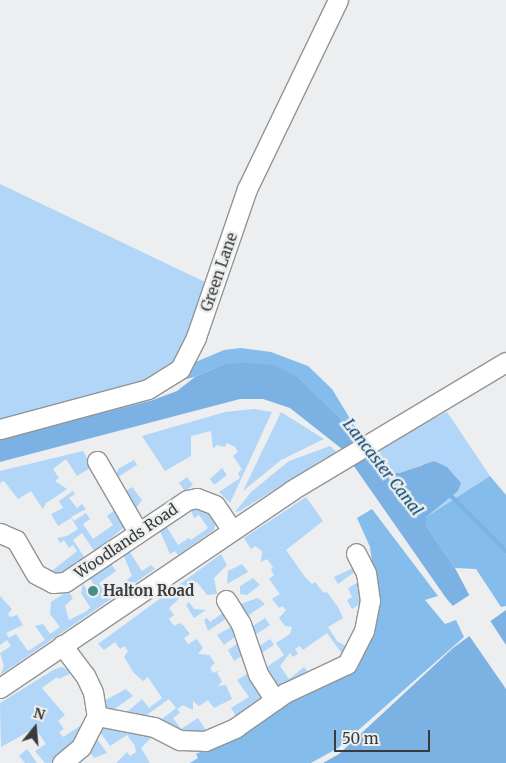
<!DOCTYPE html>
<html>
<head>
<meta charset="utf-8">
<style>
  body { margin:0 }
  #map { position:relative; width:506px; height:763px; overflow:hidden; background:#eceeef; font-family:Merriweather,serif }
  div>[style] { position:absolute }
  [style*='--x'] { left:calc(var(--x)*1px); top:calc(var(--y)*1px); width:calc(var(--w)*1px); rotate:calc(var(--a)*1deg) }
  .green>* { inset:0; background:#b1d6f7; transform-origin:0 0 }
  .forest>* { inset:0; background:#84bcec }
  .water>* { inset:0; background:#7cb2e3 }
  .pier>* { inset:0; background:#eceeef }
  .stream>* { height:4px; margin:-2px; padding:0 2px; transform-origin:2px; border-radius:2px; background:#7cb2e3 }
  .roads { filter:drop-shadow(1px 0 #929495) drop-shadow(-1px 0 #929495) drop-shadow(0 1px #929495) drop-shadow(0 -1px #929495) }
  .minor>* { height:19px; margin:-9.5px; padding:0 9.5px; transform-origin:9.5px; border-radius:9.5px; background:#fff }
  .dots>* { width:14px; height:14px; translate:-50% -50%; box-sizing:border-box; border:2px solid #eceeef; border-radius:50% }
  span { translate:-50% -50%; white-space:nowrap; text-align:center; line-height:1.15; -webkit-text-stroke:5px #eceeef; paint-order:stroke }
  .street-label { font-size:15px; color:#3a3b3b }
  .poi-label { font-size:15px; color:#3a3b3b; font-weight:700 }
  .left { translate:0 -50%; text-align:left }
  .water-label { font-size:16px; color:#024370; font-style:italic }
  .north { position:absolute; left:10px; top:703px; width:50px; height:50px; -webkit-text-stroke:4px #eceeef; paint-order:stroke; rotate:17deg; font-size:14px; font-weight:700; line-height:20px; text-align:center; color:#3a3b3b }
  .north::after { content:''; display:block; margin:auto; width:18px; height:22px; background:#3a3b3b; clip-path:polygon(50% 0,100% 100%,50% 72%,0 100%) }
  .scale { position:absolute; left:334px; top:730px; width:96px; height:22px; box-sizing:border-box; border:2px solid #3a3b3b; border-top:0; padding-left:6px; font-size:15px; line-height:18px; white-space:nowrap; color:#3a3b3b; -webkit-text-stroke:4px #eceeef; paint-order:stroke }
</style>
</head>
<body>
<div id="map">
  <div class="green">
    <div style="clip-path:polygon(0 184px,207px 283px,178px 358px,157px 378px,0 423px)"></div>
    <div style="clip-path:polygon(254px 409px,272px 412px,230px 503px,219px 492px,240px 478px,238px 473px,242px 469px,233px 456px,238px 452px,235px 447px,227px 443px,225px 447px,217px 445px,213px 449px,211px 431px,191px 436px,191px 456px,165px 471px,142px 436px,225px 412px)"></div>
    <div style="clip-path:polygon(281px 412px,324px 439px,281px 460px,243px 491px)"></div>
    <div style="clip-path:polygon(447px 412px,490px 476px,426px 517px,423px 464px,400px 474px,386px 473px,365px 458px,367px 452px)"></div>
    <div style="clip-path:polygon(330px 446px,339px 454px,325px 458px,240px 511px,235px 512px,251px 492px,289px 461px)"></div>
    <div style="clip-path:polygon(83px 451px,92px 467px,77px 476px,66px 459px,53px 469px,59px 478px,55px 481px,67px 489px,46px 503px,43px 509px,31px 491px,18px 499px,4px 481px,0 483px,0 471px)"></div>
    <div style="clip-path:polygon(134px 460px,137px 465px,115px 479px,118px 469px)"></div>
    <div style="clip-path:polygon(222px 468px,227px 475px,214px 485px,210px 479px)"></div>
    <div style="left:187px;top:477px;width:10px;height:10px;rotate:53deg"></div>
    <div style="clip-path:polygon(132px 487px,142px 500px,134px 511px,123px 493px)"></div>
    <div style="clip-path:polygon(73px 491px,75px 494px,69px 498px,77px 508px,82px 504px,86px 509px,71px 517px,74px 521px,86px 513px,90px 519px,83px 524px,93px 539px,113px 525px,107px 516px,116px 509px,124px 527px,95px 552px,82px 533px,73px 540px,85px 558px,64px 573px,48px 574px,77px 551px,73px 545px,69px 548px,64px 540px,60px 543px,57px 538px,67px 536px,78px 529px,71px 518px,58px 526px,51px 514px,63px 508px,59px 501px)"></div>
    <div style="clip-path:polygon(306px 497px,323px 521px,286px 550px,305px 577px,312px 584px,315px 582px,324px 593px,327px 592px,338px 607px,343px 618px,328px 627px,337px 641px,351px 649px,345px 658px,327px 633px,303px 650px,300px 646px,295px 649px,298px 654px,293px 657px,290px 653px,280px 666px,289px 679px,304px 667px,312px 678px,277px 690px,264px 669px,284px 655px,276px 643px,290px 634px,292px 627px,285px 626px,279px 618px,286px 610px,282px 606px,279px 608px,272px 599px,280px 594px,269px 579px,274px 575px,271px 570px,273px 567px,267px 559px,261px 562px,262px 551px,255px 546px,251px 549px,244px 538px)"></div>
    <div style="clip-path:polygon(198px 506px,207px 508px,216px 523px,214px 530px,178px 555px,175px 551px,170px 554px,159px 529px,165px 524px,178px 545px,189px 538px,191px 540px,208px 528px,199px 515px,194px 518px,190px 508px)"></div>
    <div style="clip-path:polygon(129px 551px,142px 571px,151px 565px,155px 569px,0 675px,4px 666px,0 653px,11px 646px,7px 640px,0 645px,0 596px,12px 609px,8px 614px,10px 617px,17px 615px,23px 625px,6px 633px,9px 638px,16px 634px,28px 651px,45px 640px,35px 626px,43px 624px,50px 634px,60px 627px,50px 614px,51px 602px,68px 591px,73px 598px,65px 606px,69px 620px,87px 611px,90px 607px,81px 593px,83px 584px,92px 597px,99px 593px,89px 577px,109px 561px,116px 571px,99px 583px,108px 596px,125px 585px,124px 582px,132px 576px,123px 554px)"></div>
    <div style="clip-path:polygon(221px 554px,227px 565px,214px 578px,217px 594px,207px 595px,197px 582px,169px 608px,174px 615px,169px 619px,174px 626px,179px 623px,183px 625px,190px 634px,184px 638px,188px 644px,197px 639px,203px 648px,198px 654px,209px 655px,215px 663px,210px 668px,213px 673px,220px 670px,217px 673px,222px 681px,218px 686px,226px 685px,232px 699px,214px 708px,208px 700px,199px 706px,193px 701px,193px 710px,183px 705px,177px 709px,180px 713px,173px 718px,181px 729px,198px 718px,207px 732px,200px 737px,157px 723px,176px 708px,169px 699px,140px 720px,126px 713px,142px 699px,149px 708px,162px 698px,148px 677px,143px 681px,134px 673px,124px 657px,128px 651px,124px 646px,120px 649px,115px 642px,104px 650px,98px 644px)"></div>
    <div style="clip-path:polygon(242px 564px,248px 572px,227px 584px,228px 571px)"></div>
    <div style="clip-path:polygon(355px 567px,359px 569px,338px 584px,334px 577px)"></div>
    <div style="clip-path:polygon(253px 578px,260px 585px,247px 595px,240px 594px,240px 586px)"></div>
    <div style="clip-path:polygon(360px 581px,363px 602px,352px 609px,347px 600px,352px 597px,348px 588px)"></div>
    <div style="clip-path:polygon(258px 598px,265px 604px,243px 619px,240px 604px)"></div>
    <div style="clip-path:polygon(189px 602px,194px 609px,206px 610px,194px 618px,186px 605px)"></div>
    <div style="clip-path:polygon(224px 612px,230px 616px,208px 631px,204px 620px,207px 618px,210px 622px)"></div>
    <div style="clip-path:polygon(265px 618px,270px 625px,252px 637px,250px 628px)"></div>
    <div style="clip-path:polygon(236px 624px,240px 633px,224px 645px,217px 635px)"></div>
    <div style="left:270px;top:639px;width:7px;height:17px;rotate:56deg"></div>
    <div style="clip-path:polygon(241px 641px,246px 653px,234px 661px,228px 650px)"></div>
    <div style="clip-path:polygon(63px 667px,71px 673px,59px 679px,57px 677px,42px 688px,65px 715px,58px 721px,64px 729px,59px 732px,63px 737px,83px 724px,78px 736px,58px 761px,51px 763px,45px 763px,35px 751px,46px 744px,35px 728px,1px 747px,0 703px,55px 669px)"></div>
    <div style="clip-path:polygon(250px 672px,267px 695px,239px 721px,231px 708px,249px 697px,237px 680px)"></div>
    <div style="clip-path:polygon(126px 689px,133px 696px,113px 710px,106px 707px,104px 701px)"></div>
    <div style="clip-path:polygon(105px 727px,153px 736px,141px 748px,150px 763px,116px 763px,127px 752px,130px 756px,136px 752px,135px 746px,127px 735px,110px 746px,100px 732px)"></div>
    <div style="clip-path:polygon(97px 739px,107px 753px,94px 758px,89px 751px)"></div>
    <div style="clip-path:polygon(27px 749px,37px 763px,25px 763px,19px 756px)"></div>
  </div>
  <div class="forest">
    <div style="clip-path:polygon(241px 348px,271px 352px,308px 366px,332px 389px,360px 435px,358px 436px,298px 377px,224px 364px,195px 377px,177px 381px,191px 364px,224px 350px)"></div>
    <div style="clip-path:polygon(490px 476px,506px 495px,506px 606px,501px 607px,476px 569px,455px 568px,426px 525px,426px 517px)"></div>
    <div style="clip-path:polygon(372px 509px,438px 596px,425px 600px,445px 624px,456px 620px,464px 637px,338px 748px,311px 763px,190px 763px,198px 758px,196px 754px,220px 744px,269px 712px,345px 674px,373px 570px,370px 547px,357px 518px)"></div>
  </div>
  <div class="water">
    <div style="clip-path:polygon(245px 363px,274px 365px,298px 377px,350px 428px,365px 458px,386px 473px,400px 473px,434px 461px,447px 467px,461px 483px,458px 491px,426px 517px,426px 525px,455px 568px,485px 625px,506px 610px,506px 763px,323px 763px,339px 754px,453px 648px,475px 632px,446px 598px,342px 449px,290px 408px,263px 399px,240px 399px,0 462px,0 439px,153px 400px,177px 391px,195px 377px,224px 364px)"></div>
  </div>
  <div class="pier">
    <div style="clip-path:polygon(471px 594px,485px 622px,489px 619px,506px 645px,506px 689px,468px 634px,471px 631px,464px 621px,451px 607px)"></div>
  </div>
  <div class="stream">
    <div style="--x:450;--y:495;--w:79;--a:45"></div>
  </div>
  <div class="roads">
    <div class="minor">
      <div style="--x:0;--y:429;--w:153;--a:-15.1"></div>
      <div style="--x:148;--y:389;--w:38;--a:-32"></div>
      <div style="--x:180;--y:369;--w:36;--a:-63"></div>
      <div style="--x:196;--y:337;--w:157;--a:-71"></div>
      <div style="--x:247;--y:189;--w:210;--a:-64.3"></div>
      <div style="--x:97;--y:461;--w:82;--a:60"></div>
      <div style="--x:0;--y:533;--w:17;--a:24"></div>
      <div style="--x:16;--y:540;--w:39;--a:60"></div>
      <div style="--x:36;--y:574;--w:19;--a:28"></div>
      <div style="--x:53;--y:583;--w:12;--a:-5"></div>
      <div style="--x:65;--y:582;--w:147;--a:-33.9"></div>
      <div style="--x:187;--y:500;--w:10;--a:-11"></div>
      <div style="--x:197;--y:498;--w:19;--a:21"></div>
      <div style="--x:215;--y:505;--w:30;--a:56"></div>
      <div style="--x:226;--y:600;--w:28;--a:58"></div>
      <div style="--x:241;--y:624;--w:53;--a:71.2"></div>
      <div style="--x:258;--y:674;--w:31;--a:57"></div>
      <div style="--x:62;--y:645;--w:38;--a:53"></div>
      <div style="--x:85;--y:675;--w:19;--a:65"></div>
      <div style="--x:93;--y:692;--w:24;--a:81"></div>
      <div style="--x:0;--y:688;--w:353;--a:-34.1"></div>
      <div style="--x:292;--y:490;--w:249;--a:-30.9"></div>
      <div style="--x:97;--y:716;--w:58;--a:10.9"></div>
      <div style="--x:154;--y:727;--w:29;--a:27"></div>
      <div style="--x:180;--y:740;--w:25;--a:2"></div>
      <div style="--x:205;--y:741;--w:33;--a:-23"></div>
      <div style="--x:235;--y:728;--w:61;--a:-35"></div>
      <div style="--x:285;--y:693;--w:68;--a:-25.1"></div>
      <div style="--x:347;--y:664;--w:37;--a:-63"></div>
      <div style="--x:364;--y:631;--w:31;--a:-79"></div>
      <div style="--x:370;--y:601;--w:28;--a:-98"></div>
      <div style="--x:366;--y:573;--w:22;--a:-117"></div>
      <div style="--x:62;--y:763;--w:25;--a:-40"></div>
      <div style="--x:81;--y:747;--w:35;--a:-63"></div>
    </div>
  </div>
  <div class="dots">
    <div style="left:93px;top:591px;background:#478e8a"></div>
  </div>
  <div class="street-label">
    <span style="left:219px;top:272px;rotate:-71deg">Green Lane</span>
    <span style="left:126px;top:541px;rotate:-34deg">Woodlands Road</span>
  </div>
  <div class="poi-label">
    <span class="left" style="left:103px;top:591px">Halton Road</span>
  </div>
  <div class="water-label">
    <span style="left:383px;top:467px;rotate:52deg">Lancaster Canal</span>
  </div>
  <div class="north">N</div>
  <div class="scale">50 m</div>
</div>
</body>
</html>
